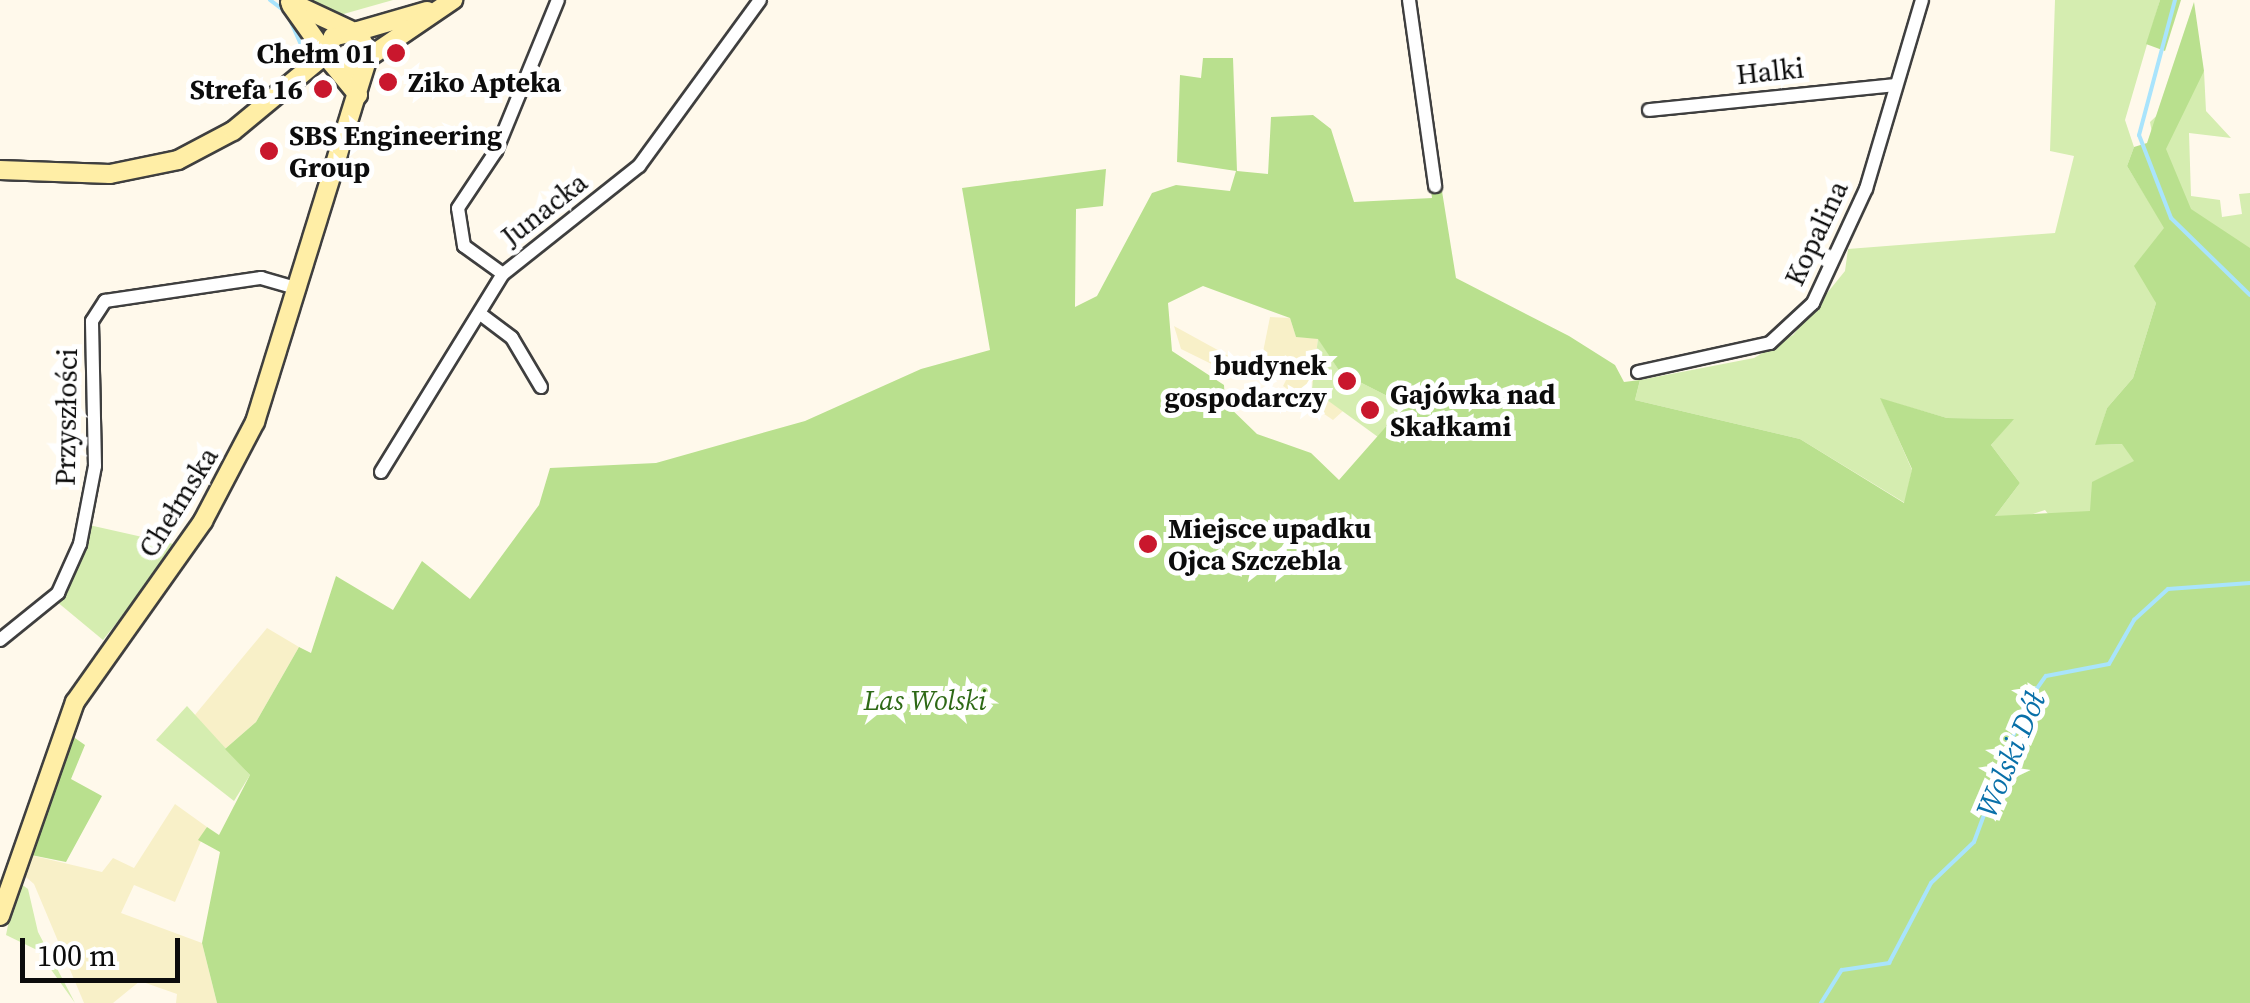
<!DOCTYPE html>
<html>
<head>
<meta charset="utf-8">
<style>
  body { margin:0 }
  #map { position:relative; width:2250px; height:1003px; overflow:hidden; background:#fff9eb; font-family:"Source Serif 4",serif }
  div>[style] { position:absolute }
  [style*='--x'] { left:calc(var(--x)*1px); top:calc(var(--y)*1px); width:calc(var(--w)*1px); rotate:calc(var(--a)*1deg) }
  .farmland>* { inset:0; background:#f8f0c8 }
  .green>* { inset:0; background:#d5edb0 }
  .forest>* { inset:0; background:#b9e08e }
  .stream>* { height:4px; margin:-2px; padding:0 2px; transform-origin:2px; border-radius:2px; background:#a9e4fc }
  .roads { filter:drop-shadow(2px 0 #3f3f3f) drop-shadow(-2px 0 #3f3f3f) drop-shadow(0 2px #3f3f3f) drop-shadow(0 -2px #3f3f3f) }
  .street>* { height:12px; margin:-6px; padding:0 6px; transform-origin:6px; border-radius:6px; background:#fff }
  .secondary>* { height:18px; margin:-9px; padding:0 9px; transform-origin:9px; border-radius:9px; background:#ffeea6 }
  .dots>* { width:28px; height:28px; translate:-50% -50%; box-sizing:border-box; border:5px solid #fff; border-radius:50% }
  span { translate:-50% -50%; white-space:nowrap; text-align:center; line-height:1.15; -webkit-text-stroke:10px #fff; paint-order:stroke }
  .poi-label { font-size:28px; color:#0c0c0c; font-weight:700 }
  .right { translate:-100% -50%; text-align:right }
  .left { translate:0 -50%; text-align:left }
  .street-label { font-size:28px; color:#0c0c0c }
  .park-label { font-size:28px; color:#2e6916; font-style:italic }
  .water-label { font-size:30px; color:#0970a9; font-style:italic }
  .scale { position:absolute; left:20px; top:938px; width:160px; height:45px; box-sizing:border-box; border:5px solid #0c0c0c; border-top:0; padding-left:12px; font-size:30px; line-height:35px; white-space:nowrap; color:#0c0c0c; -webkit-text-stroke:8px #fff; paint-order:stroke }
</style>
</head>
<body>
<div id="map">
  <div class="farmland">
    <div style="clip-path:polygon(1270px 317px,1290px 318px,1296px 337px,1318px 338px,1312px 388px,1343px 411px,1333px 420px,1283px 386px,1289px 374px,1263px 352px)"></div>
    <div style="clip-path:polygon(1174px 326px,1245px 365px,1238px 377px,1181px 349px)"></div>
    <div style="clip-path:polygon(267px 628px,299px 647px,256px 722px,225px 749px,194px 716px)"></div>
    <div style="clip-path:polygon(175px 804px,207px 827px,175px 902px,134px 885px,121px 913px,202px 943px,217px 1003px,176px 1003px,177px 994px,140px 981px,113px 1003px,84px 1003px,34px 884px,19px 871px,26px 854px,102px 872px,113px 858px,134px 868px)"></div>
  </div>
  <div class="green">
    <div style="clip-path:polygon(299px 0,393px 0,340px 15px)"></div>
    <div style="clip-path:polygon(2055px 0,2160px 0,2125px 120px,2134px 147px,2127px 166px,2165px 228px,2149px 281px,2156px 303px,2133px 378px,2107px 408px,2096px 445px,2123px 444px,2134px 460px,2170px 232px,2150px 122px,2204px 71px,2206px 111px,2231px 138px,2189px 133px,2191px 196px,2220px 200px,2222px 217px,2242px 214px,2239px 194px,2250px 193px,2250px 772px,2045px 510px,2008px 522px,1995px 516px,2020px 483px,1991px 445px,2013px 419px,1947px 418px,1881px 399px,1912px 470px,1905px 503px,1800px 439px,1635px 400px,1640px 380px,1754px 358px,1793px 335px,1845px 271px,1848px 249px,2055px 233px,2074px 156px,2050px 151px)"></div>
    <div style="clip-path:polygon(1318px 338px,1340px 372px,1405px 405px,1378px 437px,1312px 389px)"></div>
    <div style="clip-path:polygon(89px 525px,178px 545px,103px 640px,56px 601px)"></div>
    <div style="clip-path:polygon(187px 706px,250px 775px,234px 801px,156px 740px)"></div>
    <div style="clip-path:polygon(17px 881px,28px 889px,38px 932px,75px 1003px,37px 950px,6px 935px)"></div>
  </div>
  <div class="forest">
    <div style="clip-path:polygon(2160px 0,2181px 0,2165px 51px,2146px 44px)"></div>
    <div style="clip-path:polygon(evenodd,2194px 2px,2204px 71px,2166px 149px,2191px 209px,2250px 248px,2250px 1003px,217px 1003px,202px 943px,220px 852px,198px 840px,207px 827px,219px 835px,250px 775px,225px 749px,256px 722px,299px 647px,311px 653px,336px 576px,393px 610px,422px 561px,470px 599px,539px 505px,550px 468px,656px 463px,805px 421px,921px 369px,990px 350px,962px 188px,1106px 169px,1103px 206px,1076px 209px,1075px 307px,1097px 296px,1152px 193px,1176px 185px,1230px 191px,1236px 171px,1177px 162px,1180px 75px,1201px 78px,1203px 58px,1233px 58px,1237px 171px,1268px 174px,1271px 117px,1313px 115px,1331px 129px,1354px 202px,1432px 198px,1430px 182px,1441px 185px,1456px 278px,1569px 336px,1615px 365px,1624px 382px,1640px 380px,1635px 400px,1800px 439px,1904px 503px,1912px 469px,1880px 398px,1947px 418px,2014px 419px,1991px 445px,2020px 483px,1995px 516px,2090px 511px,2092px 482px,2134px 461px,2122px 444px,2095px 445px,2107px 408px,2133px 378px,2156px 303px,2134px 266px,2164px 228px,2127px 166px,2134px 147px,2147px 143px,2194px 2px,1203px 286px,1290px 318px,1296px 337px,1318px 339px,1340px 372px,1405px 405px,1339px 480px,1311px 453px,1257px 434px,1225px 403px,1224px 385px,1172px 351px,1168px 303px,1203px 286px)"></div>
    <div style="clip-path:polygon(72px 736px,85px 745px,71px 779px,102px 796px,66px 862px,26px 854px)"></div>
  </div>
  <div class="stream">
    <div style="--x:270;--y:0;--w:21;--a:37"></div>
    <div style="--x:287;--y:13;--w:47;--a:66.2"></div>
    <div style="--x:2175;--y:0;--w:140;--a:104.9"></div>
    <div style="--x:2139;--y:135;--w:89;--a:68.9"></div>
    <div style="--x:2171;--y:218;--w:110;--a:44.3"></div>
    <div style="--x:1821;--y:1003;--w:39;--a:-58"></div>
    <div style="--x:1842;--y:970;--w:48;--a:-8.5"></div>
    <div style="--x:1889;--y:963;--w:90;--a:-62.3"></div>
    <div style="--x:1931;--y:883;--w:59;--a:-43.6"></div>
    <div style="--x:1974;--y:842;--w:144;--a:-69.7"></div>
    <div style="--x:2024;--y:707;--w:38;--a:-55"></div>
    <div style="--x:2046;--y:676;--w:64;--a:-10.8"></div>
    <div style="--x:2109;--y:664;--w:51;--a:-60.4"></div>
    <div style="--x:2134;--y:620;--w:46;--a:-42.4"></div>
    <div style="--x:2168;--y:589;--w:82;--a:-4.2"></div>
  </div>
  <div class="roads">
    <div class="street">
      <div style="--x:1409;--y:0;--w:188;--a:82"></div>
      <div style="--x:1649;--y:110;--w:247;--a:-5.8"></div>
      <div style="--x:503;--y:274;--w:48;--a:-144.3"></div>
      <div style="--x:464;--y:246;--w:38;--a:-99"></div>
      <div style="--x:458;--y:208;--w:69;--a:-56.3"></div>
      <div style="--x:496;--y:151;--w:163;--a:-67.7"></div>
      <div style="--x:483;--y:316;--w:36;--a:37"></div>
      <div style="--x:512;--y:338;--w:57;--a:59.4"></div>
      <div style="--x:1638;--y:372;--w:135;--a:-12.4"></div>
      <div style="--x:1770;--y:343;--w:59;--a:-42.9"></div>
      <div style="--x:1813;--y:303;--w:126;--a:-65.1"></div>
      <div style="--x:1866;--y:189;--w:197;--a:-73.5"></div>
      <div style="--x:381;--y:472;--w:233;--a:-58.4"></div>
      <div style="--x:503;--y:274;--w:174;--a:-38.5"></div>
      <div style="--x:639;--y:166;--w:205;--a:-53.9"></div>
      <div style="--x:0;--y:640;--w:75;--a:-39"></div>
      <div style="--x:58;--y:593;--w:54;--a:-65.8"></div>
      <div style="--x:80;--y:544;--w:79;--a:-79.1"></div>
      <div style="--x:95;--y:466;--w:145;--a:-91.2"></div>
      <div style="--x:92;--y:321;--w:24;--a:-57"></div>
      <div style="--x:105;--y:301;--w:158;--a:-8.4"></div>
      <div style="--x:261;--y:278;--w:37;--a:16"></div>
    </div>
    <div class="secondary">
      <div style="--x:290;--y:2;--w:66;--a:25"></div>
      <div style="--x:291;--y:5;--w:59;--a:54.7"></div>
      <div style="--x:358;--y:31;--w:72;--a:-16.2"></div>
      <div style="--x:369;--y:57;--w:102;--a:-34.2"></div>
      <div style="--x:342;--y:73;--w:31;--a:-31"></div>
      <div style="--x:369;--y:57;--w:28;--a:-113"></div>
      <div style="--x:358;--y:31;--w:26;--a:167"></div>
      <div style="--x:333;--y:37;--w:20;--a:114"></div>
      <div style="--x:325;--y:55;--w:52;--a:50.5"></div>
      <div style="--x:0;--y:170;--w:110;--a:2.1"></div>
      <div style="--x:110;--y:174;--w:69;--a:-11.6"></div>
      <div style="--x:178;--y:160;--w:62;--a:-27.8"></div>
      <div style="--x:233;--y:131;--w:119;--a:-39.6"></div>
      <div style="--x:0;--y:916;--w:227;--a:-70.7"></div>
      <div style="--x:75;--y:702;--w:222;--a:-54.7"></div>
      <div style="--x:203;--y:521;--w:112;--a:-62.3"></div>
      <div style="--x:255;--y:422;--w:376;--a:-72.8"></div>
    </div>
  </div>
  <div class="dots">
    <div style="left:396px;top:53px;background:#c9172d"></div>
    <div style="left:388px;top:82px;background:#c9172d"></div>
    <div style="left:323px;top:89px;background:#c9172d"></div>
    <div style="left:269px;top:151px;background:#c9172d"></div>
    <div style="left:1347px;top:381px;background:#c9172d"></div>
    <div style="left:1370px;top:410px;background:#c9172d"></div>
    <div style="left:1148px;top:544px;background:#c9172d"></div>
  </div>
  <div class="poi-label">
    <span class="right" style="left:376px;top:53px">Chełm 01</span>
    <span class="left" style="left:408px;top:82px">Ziko Apteka</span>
    <span class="right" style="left:303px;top:89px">Strefa 16</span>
    <span class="left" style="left:289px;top:151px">SBS Engineering<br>Group</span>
    <span class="right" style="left:1327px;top:381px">budynek<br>gospodarczy</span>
    <span class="left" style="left:1390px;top:410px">Gajówka nad<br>Skałkami</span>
    <span class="left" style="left:1168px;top:544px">Miejsce upadku<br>Ojca Szczebla</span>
  </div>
  <div class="street-label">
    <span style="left:1770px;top:71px;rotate:-6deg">Halki</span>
    <span style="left:544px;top:209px;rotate:-38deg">Junacka</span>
    <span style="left:1816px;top:233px;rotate:-65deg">Kopalina</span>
    <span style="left:66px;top:417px;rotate:-89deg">Przyszłości</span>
    <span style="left:178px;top:502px;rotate:-58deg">Chełmska</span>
  </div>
  <div class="park-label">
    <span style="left:925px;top:700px">Las Wolski</span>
  </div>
  <div class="water-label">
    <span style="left:2011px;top:755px;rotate:-67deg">Wolski Dół</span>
  </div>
  <div class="scale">100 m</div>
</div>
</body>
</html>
